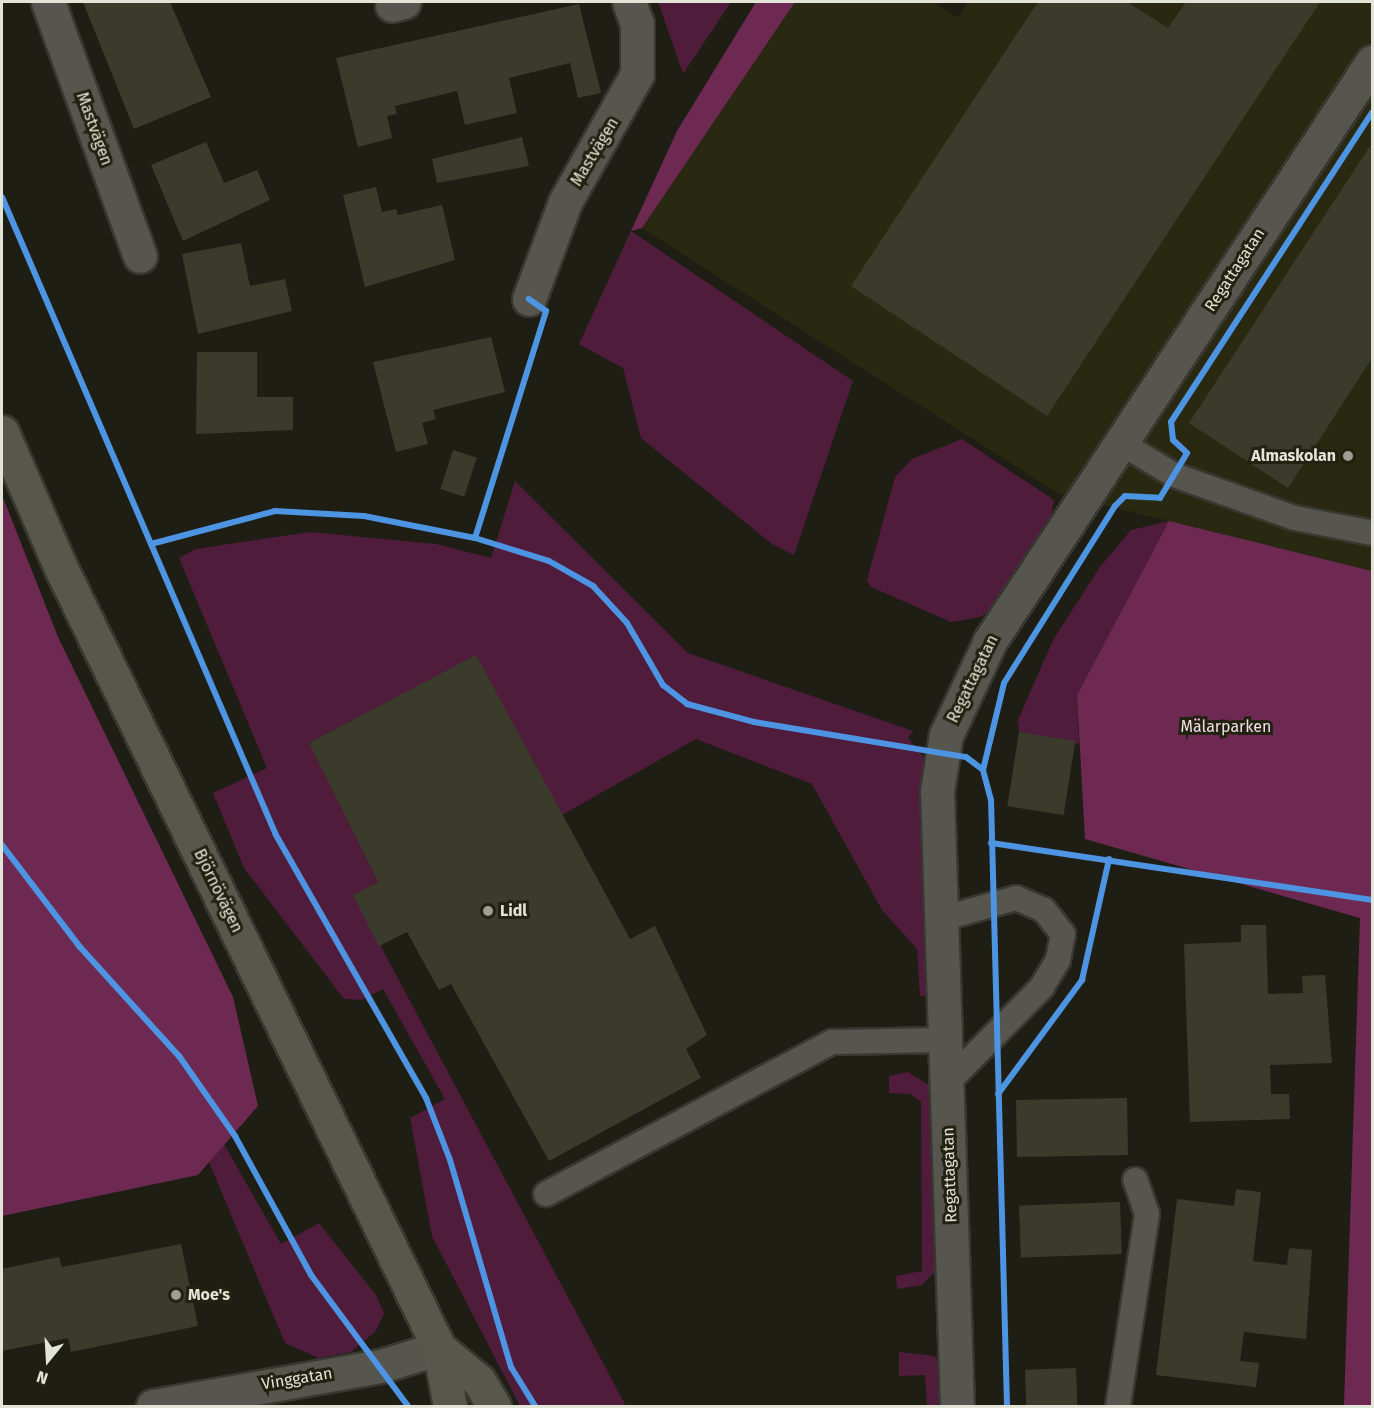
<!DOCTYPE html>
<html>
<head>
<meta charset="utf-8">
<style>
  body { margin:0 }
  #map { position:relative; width:1374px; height:1408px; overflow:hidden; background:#1e1e14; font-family:"Fira Sans",sans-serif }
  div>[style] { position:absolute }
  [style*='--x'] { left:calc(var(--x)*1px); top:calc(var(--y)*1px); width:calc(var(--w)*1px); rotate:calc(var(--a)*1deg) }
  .built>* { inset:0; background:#292912 }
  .green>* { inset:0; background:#501c3c }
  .forest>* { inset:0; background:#6e2952 }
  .building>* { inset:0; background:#3b3b2c; transform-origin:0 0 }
  .roads { filter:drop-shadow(2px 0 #383830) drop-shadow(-2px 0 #383830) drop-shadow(0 2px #383830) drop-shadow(0 -2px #383830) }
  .lane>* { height:24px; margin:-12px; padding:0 12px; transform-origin:12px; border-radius:12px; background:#56564f }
  .street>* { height:33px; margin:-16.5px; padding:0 16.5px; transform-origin:16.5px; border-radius:16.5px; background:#56564f }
  .secondary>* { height:33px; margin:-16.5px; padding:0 16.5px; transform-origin:16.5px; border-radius:16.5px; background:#57574b }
  .cycleway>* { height:6px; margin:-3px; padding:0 3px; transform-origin:3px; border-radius:3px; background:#4d94e3 }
  .dots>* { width:16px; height:16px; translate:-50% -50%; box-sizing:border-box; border:3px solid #222210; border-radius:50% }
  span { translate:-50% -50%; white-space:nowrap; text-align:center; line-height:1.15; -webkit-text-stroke:6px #222210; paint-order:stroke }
  .street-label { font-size:16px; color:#e3e4d8 }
  .poi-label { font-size:16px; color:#e3e4d8; font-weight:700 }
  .right { translate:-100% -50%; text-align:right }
  .left { translate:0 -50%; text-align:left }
  .park-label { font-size:16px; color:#f4dce8 }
  .frame { position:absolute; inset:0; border:3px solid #e3e4d8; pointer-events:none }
  .north { position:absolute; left:18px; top:1330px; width:60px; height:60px; -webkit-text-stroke:4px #222210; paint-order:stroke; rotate:198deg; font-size:16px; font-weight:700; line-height:24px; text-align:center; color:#e3e4d8 }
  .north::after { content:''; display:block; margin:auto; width:21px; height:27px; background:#e3e4d8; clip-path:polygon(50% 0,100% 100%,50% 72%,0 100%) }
</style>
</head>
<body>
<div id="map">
  <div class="built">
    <div style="clip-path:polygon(795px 2px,933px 2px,958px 18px,968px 2px,1372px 2px,1372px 571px,1059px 494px,642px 228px)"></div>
  </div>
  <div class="green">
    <div style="clip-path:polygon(658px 2px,731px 2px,683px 74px,683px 73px)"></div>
    <div style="clip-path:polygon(631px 231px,853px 381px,794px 555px,772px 544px,641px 438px,623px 368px,579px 344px)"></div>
    <div style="clip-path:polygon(962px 439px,1054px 500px,1048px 535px,1018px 586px,981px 617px,951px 622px,871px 587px,867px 580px,895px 477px,912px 459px)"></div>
    <div style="clip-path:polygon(515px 481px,688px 653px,913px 731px,908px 738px,931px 766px,934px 997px,920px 996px,917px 949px,882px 910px,812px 784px,696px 739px,562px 815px,475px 656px,309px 743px,378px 882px,354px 896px,626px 1406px,520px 1406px,432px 1236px,410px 1118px,445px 1099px,383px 989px,362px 1000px,344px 999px,244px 868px,213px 793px,267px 768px,179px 558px,196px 549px,310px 532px,436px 544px,491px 558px)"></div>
    <div style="clip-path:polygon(1169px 521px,1077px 695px,1079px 744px,1019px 732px,1018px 720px,1053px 640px,1100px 567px,1131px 530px)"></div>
    <div style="clip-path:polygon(908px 1072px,932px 1087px,940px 1266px,922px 1285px,897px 1289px,896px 1276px,922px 1271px,921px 1102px,910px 1094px,889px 1093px,889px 1076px)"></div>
    <div style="clip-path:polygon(224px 1144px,281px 1244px,319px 1223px,376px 1295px,384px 1313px,376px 1331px,351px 1352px,319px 1358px,285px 1343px,209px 1162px)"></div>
    <div style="clip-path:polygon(899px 1352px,935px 1356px,949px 1385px,950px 1406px,927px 1406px,925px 1375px,899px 1376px)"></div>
  </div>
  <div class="forest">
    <div style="clip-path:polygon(756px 2px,795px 2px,642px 228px,631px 231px,677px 131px)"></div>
    <div style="clip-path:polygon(2px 495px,58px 637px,233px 997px,258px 1106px,198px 1175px,2px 1216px)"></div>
    <div style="clip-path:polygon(1169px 521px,1372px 571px,1372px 1406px,1344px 1406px,1360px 918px,1085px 839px,1077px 695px)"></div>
  </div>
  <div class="building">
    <div style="clip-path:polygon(83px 2px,170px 2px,211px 97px,134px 129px)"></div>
    <div style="clip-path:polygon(1038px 2px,1127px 2px,1168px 28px,1186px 2px,1320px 2px,1047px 416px,851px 286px)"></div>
    <div style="clip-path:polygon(579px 4px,601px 93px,578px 98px,570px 63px,509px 78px,517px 113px,465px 125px,457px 91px,395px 106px,397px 114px,387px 116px,392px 138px,358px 147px,336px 58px)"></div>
    <div style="clip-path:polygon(522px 137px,529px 166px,437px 183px,432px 159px)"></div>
    <div style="clip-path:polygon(206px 142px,224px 183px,257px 170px,270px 200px,183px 241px,151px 165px)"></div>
    <div style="clip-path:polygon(1372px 143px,1372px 358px,1288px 488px,1189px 423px)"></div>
    <div style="clip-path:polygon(376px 187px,382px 212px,396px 209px,398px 215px,442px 205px,455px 260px,365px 287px,343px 195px)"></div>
    <div style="clip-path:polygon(241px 243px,250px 286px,285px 279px,292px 311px,198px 334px,182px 254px)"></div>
    <div style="clip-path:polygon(491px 337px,505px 392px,433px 410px,436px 419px,422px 423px,428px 444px,396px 452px,373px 362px)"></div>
    <div style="clip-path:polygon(197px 352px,257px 352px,257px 397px,293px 397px,293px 430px,196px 434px)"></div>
    <div style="left:453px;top:450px;width:25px;height:41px;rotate:18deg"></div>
    <div style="clip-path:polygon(476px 655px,630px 939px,655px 926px,707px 1035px,686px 1049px,701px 1078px,549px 1161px,451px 984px,439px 990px,407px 932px,379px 946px,353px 895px,378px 882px,309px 743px)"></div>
    <div style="left:1019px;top:732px;width:57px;height:75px;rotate:9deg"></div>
    <div style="clip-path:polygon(1241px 925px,1266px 925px,1268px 994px,1303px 993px,1302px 976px,1325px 975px,1332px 1063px,1270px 1065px,1271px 1094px,1289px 1094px,1290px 1119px,1190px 1122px,1184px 944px,1241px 942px)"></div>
    <div style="left:1127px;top:1098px;width:57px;height:111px;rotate:89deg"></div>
    <div style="clip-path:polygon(1236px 1189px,1261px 1192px,1253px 1261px,1287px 1265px,1289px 1248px,1312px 1250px,1306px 1339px,1244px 1332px,1240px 1361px,1259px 1363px,1256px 1387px,1156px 1375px,1177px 1199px,1234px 1206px)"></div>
    <div style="left:1120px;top:1202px;width:52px;height:101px;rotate:88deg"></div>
    <div style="clip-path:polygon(181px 1244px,198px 1326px,71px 1352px,68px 1338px,2px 1351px,2px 1269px,59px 1257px,62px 1267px)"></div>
    <div style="left:1076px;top:1368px;width:38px;height:51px;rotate:88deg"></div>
  </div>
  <div class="roads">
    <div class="lane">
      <div style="--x:1121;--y:443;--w:62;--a:31.1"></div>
      <div style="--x:1174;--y:475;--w:128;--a:19.6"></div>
      <div style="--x:1295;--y:518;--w:78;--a:11"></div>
      <div style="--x:941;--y:919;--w:78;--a:-15.6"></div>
      <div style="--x:1016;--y:898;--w:30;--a:23"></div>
      <div style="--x:1044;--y:910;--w:31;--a:52"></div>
      <div style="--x:1063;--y:934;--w:26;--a:101"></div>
      <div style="--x:1058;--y:960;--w:31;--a:121"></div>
      <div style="--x:1042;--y:987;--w:135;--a:134.7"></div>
      <div style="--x:546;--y:1194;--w:324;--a:-28"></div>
      <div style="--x:832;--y:1042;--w:114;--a:-1"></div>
      <div style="--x:1118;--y:1406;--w:194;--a:-81.4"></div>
      <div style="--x:1147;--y:1214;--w:36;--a:-109"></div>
    </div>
    <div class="street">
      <div style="--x:48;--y:2;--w:270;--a:70.1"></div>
      <div style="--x:392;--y:5;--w:12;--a:-14"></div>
      <div style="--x:529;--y:299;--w:103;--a:-69.6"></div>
      <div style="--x:565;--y:202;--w:147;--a:-60.6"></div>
      <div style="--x:637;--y:74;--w:50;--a:-90"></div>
      <div style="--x:637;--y:24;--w:23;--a:-110"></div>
      <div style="--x:153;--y:1406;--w:231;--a:-10"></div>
      <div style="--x:381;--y:1366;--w:61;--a:-17.2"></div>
      <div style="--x:957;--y:1406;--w:615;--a:-91.86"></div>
      <div style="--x:937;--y:791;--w:57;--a:-80.9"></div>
      <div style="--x:946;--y:735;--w:104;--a:-64.9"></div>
      <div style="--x:990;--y:641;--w:694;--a:-56.58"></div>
    </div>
    <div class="secondary">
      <div style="--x:2;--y:432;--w:146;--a:66.6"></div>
      <div style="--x:60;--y:566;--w:869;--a:64.14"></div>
      <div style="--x:439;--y:1348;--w:59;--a:79.3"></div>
      <div style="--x:439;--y:1348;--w:52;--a:39.5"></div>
      <div style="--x:479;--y:1381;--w:29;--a:59"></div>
    </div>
  </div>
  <div class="cycleway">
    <div style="--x:2;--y:197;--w:694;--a:66.76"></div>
    <div style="--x:276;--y:835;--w:303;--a:60.3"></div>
    <div style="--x:426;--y:1098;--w:66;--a:68.8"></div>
    <div style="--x:450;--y:1160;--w:216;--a:73.6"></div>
    <div style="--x:511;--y:1367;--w:46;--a:58.4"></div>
    <div style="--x:475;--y:538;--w:238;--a:-72.6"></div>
    <div style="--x:546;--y:311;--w:21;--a:-145"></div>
    <div style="--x:151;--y:544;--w:128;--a:-14.9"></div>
    <div style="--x:275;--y:511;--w:89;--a:3.2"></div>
    <div style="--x:364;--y:516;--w:113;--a:11.2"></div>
    <div style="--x:475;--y:538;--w:77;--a:17.3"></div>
    <div style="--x:549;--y:561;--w:51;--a:29.6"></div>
    <div style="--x:593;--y:586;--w:50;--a:47.4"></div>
    <div style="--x:627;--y:623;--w:72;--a:59.9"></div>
    <div style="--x:663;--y:685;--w:31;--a:38"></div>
    <div style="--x:687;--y:704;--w:69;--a:15"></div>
    <div style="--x:754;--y:722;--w:215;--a:9.4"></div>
    <div style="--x:966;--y:757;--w:21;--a:37"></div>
    <div style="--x:991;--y:843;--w:385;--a:8.5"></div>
    <div style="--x:2;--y:845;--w:128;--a:52.6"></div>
    <div style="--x:80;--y:947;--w:147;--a:47.8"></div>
    <div style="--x:179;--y:1056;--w:98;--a:55"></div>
    <div style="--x:235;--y:1136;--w:158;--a:61.3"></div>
    <div style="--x:311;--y:1275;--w:163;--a:53.5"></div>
    <div style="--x:998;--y:1094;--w:142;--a:-53.6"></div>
    <div style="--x:1082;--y:980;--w:124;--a:-77.4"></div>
    <div style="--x:1007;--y:1406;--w:606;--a:-91.51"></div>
    <div style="--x:991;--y:800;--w:31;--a:-105"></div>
    <div style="--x:983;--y:770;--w:89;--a:-76.4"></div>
    <div style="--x:1004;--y:683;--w:209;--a:-57.9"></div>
    <div style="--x:1115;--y:506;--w:14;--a:-45"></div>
    <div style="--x:1125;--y:496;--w:35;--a:3"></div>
    <div style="--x:1160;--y:498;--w:52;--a:-59"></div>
    <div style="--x:1187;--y:453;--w:19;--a:-137"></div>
    <div style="--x:1173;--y:440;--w:18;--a:-96"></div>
    <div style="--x:1171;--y:422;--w:369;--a:-57"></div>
  </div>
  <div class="dots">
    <div style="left:1348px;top:456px;background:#9e9f93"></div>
    <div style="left:488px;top:911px;background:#9e9f93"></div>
    <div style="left:176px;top:1295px;background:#9e9f93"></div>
  </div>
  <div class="street-label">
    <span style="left:94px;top:129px;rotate:70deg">Mastvägen</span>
    <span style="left:595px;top:152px;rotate:-59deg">Mastvägen</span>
    <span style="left:1235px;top:270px;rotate:-57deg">Regattagatan</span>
    <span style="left:973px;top:679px;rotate:-64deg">Regattagatan</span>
    <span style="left:218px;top:891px;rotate:64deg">Björnövägen</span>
    <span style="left:950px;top:1175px;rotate:-92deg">Regattagatan</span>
    <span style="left:297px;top:1379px;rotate:-9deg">Vinggatan</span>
  </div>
  <div class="poi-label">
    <span class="right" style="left:1336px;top:456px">Almaskolan</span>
    <span class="left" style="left:500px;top:911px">Lidl</span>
    <span class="left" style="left:188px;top:1295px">Moe's</span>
  </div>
  <div class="park-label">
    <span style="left:1226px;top:727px">Mälarparken</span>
  </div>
  <div class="frame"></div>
  <div class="north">N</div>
</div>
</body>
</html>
